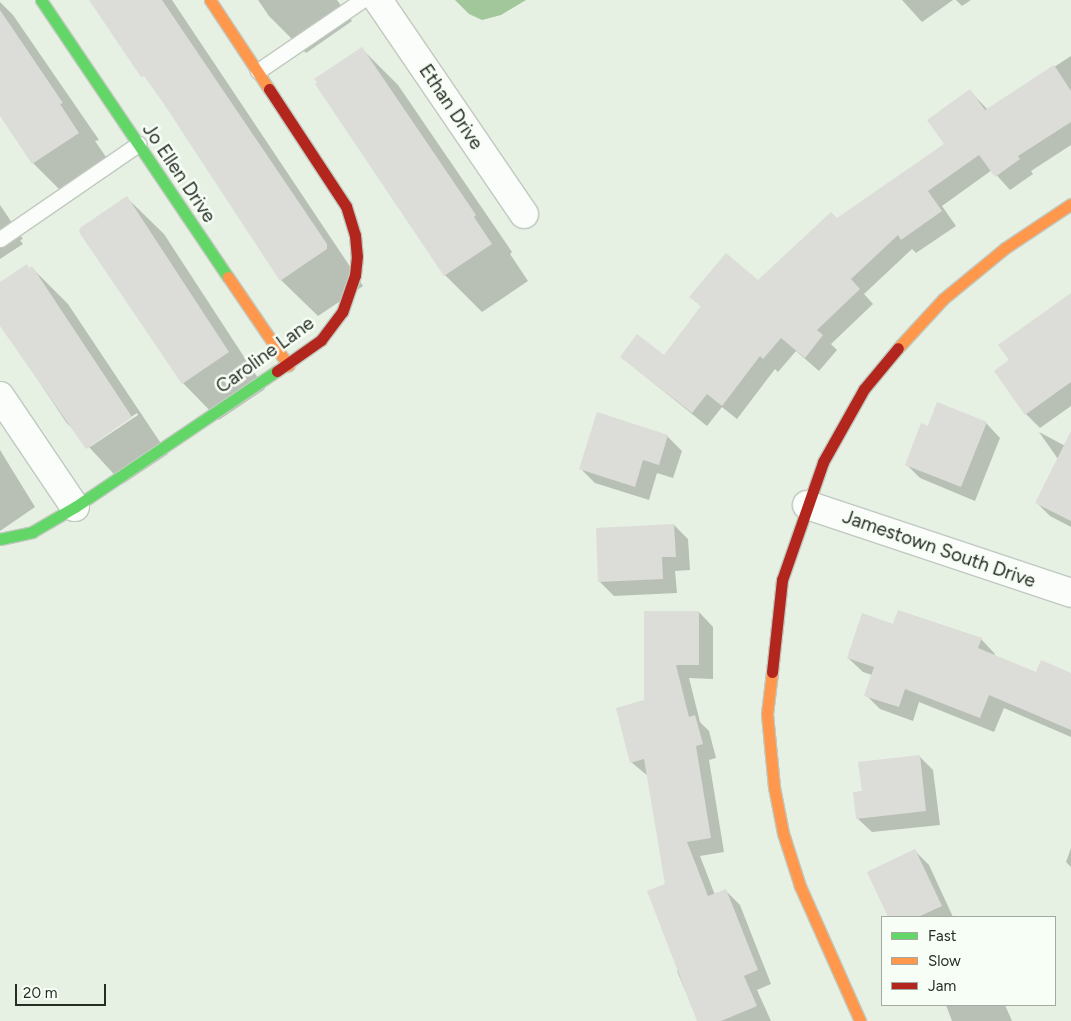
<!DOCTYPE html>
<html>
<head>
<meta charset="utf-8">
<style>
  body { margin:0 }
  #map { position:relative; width:1071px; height:1021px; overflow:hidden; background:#e6f0e3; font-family:Figtree,sans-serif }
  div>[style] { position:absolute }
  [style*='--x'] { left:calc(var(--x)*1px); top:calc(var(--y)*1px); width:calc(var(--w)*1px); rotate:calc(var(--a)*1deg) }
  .water>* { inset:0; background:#a1c79a }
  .shadow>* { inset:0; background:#0003 }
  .building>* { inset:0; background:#dcdcd8 }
  .roads { filter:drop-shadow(1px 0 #c1c9bf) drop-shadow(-1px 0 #c1c9bf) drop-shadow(0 1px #c1c9bf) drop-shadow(0 -1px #c1c9bf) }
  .lane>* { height:15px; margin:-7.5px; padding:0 7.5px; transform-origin:7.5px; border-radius:7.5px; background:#fbfdfb }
  .street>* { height:28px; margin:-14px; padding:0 14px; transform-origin:14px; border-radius:14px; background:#fbfdfb }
  .fast>* { height:11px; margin:-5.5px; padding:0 5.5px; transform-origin:5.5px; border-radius:5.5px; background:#63d668 }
  .slow>* { height:11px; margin:-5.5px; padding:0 5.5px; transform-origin:5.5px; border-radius:5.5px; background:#ff974d }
  .jam>* { height:11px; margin:-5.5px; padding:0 5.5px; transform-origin:5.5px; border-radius:5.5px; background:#b3261e }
  span { translate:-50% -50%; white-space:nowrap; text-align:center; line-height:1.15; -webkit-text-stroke:5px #f7fef5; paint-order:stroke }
  .street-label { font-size:19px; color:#262d25 }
  .legend { position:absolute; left:881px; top:916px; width:175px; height:90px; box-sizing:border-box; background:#f7fef5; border:1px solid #a3aaa2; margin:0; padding:6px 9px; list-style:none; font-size:15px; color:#262d25 }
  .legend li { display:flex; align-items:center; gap:10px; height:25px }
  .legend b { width:25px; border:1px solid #a3aaa2 }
  .scale { position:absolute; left:15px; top:984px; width:91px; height:22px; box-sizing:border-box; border:2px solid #262d25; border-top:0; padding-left:6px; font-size:15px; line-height:18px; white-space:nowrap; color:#262d25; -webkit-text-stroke:4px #f7fef5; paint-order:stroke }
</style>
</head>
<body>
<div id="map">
  <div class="water">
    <div style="clip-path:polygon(455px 0,526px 0,501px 15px,482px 20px,469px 14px)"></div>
  </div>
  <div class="shadow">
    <div style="clip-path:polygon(91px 0,172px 0,363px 286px,318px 316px,281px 280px,165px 103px)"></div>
    <div style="clip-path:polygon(258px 0,337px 0,352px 21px,306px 53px,269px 16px)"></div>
    <div style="clip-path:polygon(902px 0,953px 0,922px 22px)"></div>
    <div style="clip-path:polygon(956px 0,971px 0,962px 6px)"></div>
    <div style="clip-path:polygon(0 2px,13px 15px,99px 140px,95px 141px,115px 170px,70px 200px,33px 163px,0 114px)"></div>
    <div style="clip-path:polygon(361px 48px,398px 85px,512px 252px,510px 254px,528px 281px,482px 312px,445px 275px)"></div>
    <div style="clip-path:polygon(1071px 56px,1071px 145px,1031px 171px,1033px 174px,1010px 190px,992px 170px,942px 206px,956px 226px,916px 253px,912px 249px,864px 294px,873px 304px,831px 344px,837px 350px,819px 371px,796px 351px,778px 372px,775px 369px,737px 419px,722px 407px,707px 426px,621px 357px,664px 356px,702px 307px,691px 297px,758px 281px,837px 220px,946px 144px,970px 91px,988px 110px)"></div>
    <div style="clip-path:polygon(127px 198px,164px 234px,265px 389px,219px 420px,183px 383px,81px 232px)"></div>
    <div style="clip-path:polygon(0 205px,23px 239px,20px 240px,23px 244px,0 259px)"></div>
    <div style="clip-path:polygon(evenodd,32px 268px,68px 304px,168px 454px,123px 484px,66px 422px,0 323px,0 284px,32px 268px,137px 413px,138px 415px,90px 447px,90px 444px,137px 413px)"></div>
    <div style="clip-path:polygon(1071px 294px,1071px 406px,1040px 428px,1026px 414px,1011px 360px)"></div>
    <div style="clip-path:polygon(986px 423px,1000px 438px,975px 501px,920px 478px,906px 464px,928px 427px)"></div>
    <div style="clip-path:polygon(1039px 432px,1071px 449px,1071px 527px,1050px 516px,1036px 502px,1058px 459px)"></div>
    <div style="clip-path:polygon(667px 436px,682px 451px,673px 478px,657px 473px,649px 500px,595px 483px,580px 468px)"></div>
    <div style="clip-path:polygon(0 450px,35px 507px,0 531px)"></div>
    <div style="clip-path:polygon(674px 525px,688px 539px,690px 570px,675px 571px,677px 593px,614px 596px,599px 581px)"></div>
    <div style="clip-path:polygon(699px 612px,713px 627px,713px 679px,689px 678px,700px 722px,709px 731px,716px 758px,709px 760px,724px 852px,700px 856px,715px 895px,726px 891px,740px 905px,771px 984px,757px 990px,771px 1021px,698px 1021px,677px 971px,680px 970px,648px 776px,631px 762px,645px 701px)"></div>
    <div style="clip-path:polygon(894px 625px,981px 639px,995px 654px,994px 656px,1037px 673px,1071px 674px,1071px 737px,1004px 708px,994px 732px,919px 702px,913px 721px,880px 709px,866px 695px,872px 675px,863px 672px,848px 658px)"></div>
    <div style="clip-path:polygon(919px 756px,933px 770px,940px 825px,872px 832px,857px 818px,863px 792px)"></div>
    <div style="clip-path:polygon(1071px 848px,1071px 867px,1066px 862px)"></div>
    <div style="clip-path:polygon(915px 851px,929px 865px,953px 917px,890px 917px,869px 872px)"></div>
    <div style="clip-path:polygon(946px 1005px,1005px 1005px,1012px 1021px,952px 1021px)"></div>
  </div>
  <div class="building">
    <div style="clip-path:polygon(89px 0,162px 0,327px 244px,327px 249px,280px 281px,164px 104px,144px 76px,141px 77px)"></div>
    <div style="clip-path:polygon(0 10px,63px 103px,60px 104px,79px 133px,32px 164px,0 116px)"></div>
    <div style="clip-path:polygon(362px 47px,476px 215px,474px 217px,492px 244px,444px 276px,315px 84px,317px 82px,314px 79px)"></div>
    <div style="clip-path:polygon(1054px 65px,1071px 91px,1071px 122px,1018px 156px,1020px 159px,995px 177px,979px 155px,928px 191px,942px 211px,901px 240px,898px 235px,851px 279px,860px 289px,817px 330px,823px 335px,805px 358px,781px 338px,763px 359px,760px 356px,722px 406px,707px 394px,692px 413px,620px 357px,637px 334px,664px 355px,701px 306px,689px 297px,726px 253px,758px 280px,831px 212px,837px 218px,944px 144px,927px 120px,970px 89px,985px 110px)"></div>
    <div style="clip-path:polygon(127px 196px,229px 352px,182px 384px,79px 232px,80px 228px)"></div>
    <div style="clip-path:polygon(27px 264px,29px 268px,32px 266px,132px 417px,86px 449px,0 326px,0 282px)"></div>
    <div style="clip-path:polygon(1071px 293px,1071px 382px,1025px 415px,994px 371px,1009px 360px,998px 345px)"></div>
    <div style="clip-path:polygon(937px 402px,987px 422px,961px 487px,905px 465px,921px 423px,928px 426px)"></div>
    <div style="clip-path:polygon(597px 412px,668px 435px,659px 465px,643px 460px,635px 487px,579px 469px)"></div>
    <div style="clip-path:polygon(1071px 431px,1071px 521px,1035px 503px)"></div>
    <div style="clip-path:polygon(674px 524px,676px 557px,662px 557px,663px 579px,598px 582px,596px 528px)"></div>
    <div style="clip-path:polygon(898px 610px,982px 638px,978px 648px,1036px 672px,1041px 660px,1071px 673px,1071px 730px,989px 695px,980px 718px,905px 689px,899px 707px,864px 696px,874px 667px,847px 658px,862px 613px,893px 624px)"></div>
    <div style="clip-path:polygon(644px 611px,699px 611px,699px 665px,676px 665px,689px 717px,695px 715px,703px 744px,696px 746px,711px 838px,687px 842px,708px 896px,726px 889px,758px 970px,744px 976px,757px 1006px,721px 1021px,697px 1021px,647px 891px,665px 884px,644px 759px,630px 763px,616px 708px,644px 700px)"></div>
    <div style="clip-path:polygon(920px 755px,926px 811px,856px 819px,853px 792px,862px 791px,858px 762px)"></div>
    <div style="clip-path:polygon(915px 849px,942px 906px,918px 917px,888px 917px,867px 872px)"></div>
  </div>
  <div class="roads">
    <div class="lane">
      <div style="--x:258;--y:71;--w:126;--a:-34.3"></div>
      <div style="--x:0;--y:239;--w:168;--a:-34.5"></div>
    </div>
    <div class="street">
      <div style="--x:378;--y:0;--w:259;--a:55.7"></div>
      <div style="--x:0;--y:396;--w:134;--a:56"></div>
      <div style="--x:807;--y:505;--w:278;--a:18.4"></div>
    </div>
    <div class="fast">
      <div style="--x:41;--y:0;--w:334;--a:56"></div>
      <div style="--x:0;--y:539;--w:33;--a:-12"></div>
      <div style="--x:32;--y:532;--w:50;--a:-30.2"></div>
      <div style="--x:75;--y:507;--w:244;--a:-34"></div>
    </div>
    <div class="slow">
      <div style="--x:210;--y:0;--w:107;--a:56.5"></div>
      <div style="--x:228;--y:277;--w:107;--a:55.7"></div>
      <div style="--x:898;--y:348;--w:67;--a:-47.4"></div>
      <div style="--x:943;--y:299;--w:80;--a:-39.4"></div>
      <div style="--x:1005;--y:248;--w:79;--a:-33.7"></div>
      <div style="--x:772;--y:672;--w:42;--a:96.8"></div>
      <div style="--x:767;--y:714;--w:73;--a:84.5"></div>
      <div style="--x:774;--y:787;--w:47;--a:78.9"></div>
      <div style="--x:783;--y:833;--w:56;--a:72.2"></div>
      <div style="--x:800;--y:886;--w:148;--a:66"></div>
    </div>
    <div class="jam">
      <div style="--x:269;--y:89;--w:140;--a:56.7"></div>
      <div style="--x:346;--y:206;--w:30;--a:73"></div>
      <div style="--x:355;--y:235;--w:21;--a:85"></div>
      <div style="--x:357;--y:256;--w:19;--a:96"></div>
      <div style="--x:355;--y:275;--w:39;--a:109"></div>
      <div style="--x:342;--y:312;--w:35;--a:127"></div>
      <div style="--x:321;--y:340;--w:54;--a:144.8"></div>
      <div style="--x:772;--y:672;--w:93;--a:-83.8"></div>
      <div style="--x:782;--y:580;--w:125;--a:-70.8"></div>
      <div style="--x:823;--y:462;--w:84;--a:-60.7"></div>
      <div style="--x:864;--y:389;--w:53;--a:-50.3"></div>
    </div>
  </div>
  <div class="street-label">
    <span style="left:451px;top:107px;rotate:56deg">Ethan Drive</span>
    <span style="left:179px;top:173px;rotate:56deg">Jo Ellen Drive</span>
    <span style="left:265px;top:355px;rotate:-36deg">Caroline Lane</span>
    <span style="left:939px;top:549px;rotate:19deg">Jamestown South Drive</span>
  </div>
  <ul class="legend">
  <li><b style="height:6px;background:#63d668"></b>Fast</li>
  <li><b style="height:6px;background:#ff974d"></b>Slow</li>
  <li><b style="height:6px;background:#b3261e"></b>Jam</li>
  </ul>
  <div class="scale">20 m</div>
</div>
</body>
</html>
